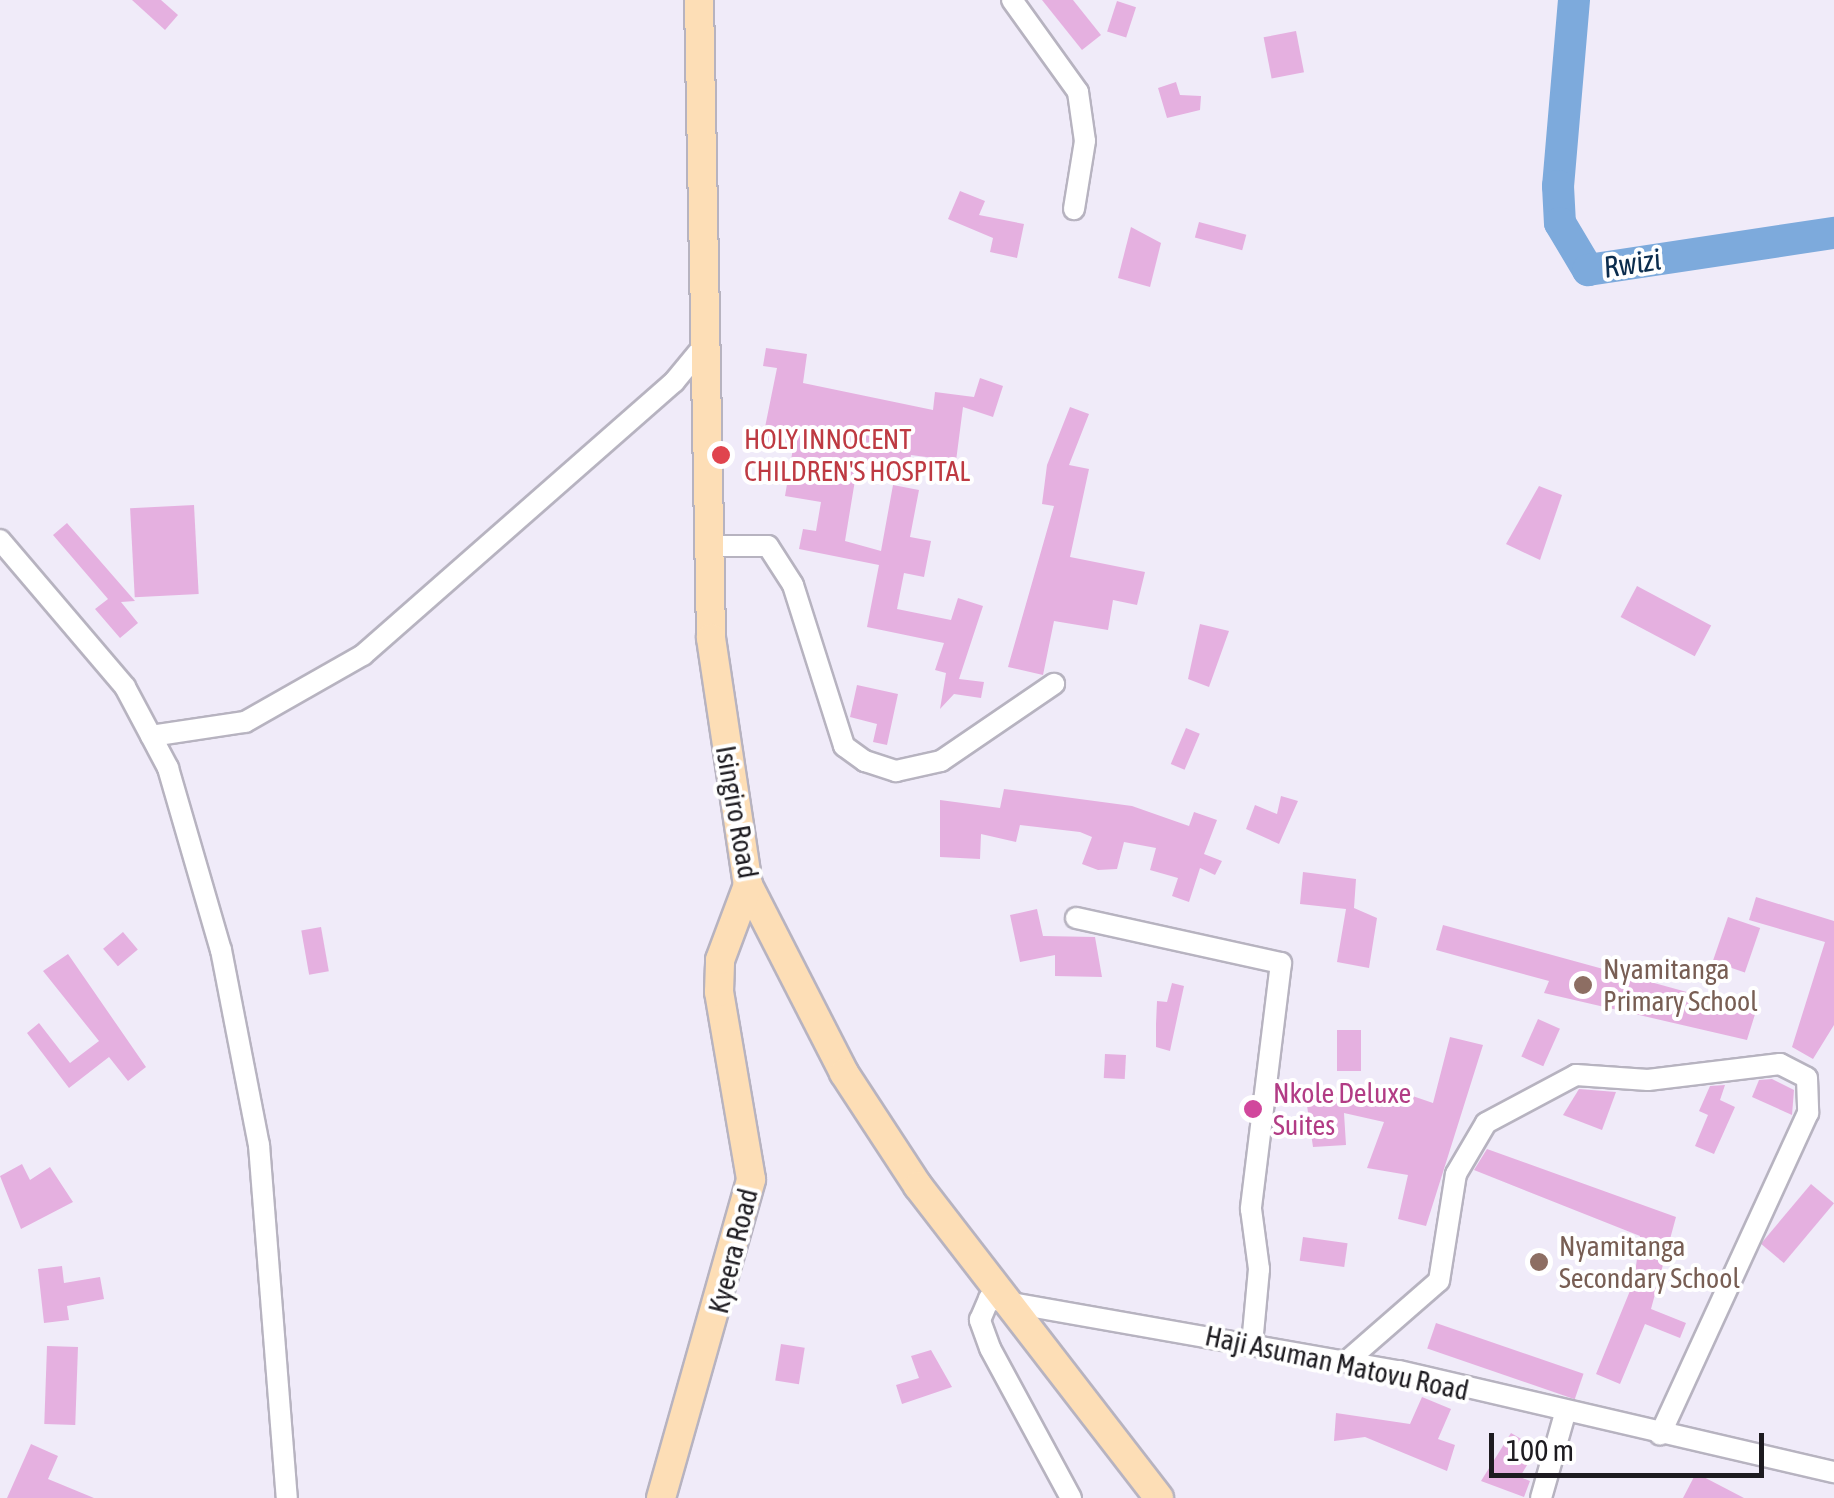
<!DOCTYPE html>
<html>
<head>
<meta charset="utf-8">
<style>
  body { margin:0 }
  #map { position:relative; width:1834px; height:1498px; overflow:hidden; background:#f0ebf9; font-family:"Asap Condensed",sans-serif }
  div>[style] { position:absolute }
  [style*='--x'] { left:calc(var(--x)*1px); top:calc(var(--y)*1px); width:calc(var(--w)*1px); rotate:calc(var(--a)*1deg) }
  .river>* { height:32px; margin:-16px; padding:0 16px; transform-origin:16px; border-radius:16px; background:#7daadc }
  .building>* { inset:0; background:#e5b0e0; transform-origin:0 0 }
  .roads { filter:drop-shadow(2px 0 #b7b3c0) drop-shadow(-2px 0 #b7b3c0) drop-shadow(0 2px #b7b3c0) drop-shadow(0 -2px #b7b3c0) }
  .minor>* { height:20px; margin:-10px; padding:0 10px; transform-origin:10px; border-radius:10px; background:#fff }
  .major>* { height:28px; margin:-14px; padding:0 14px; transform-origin:14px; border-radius:14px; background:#fddeb6 }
  .dots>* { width:28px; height:28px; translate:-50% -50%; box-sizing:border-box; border:5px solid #fff; border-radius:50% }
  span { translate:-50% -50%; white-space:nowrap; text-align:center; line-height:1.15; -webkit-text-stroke:8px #fff; paint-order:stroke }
  .health-label { font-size:28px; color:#be3a42 }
  .left { translate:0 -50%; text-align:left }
  .street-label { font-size:28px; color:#1d1b20 }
  .education-label { font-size:28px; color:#785e54 }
  .hotel-label { font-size:28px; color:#b23c85 }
  .water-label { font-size:30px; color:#0b2c4d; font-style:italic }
  .scale { position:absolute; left:1489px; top:1433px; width:275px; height:45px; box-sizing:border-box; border:5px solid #1d1b20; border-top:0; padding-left:12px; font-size:30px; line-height:35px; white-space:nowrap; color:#1d1b20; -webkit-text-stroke:8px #fff; paint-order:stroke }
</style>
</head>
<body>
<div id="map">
  <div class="river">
    <div style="--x:1574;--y:0;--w:187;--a:94.9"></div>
    <div style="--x:1558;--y:186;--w:37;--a:87"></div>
    <div style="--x:1560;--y:223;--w:55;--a:59.2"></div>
    <div style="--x:1588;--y:270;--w:249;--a:-8.6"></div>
  </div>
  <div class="building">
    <div style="clip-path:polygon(132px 0,161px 0,178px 15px,165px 30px)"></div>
    <div style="clip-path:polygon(1042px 0,1073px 0,1101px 35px,1082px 50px)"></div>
    <div style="left:1117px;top:1px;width:20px;height:32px;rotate:18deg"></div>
    <div style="left:1296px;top:31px;width:42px;height:33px;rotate:79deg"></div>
    <div style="clip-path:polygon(1176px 82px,1180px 95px,1201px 96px,1200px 110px,1167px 118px,1158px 88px)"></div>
    <div style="clip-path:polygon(960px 191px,985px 201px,979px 215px,1024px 224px,1017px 258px,990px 252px,993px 238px,948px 219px)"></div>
    <div style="left:1199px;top:222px;width:49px;height:16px;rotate:15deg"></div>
    <div style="clip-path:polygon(1131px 227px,1161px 243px,1150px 287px,1118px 278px)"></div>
    <div style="clip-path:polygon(766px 348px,807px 354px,803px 383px,933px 410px,935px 392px,974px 397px,980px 378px,1003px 386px,993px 417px,963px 407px,956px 461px,911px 455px,908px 472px,858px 462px,845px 541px,881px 551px,893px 485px,919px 490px,910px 537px,931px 541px,924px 577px,904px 573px,897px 609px,951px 620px,958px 598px,983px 606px,959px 679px,984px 682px,981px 698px,954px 694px,940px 709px,946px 673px,935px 670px,944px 643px,867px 627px,879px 565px,799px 549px,803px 529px,816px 531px,821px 502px,785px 496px,793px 448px,762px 442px,777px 368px,763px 366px)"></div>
    <div style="clip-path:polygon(1070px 407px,1089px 414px,1069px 465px,1089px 469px,1070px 557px,1145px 572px,1137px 605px,1113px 600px,1108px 630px,1054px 621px,1043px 675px,1008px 667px,1054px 506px,1042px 504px,1047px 465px)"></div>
    <div style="clip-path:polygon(1539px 486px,1562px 495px,1540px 560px,1506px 544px)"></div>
    <div style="left:194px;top:505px;width:89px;height:64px;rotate:87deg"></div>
    <div style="clip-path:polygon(67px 523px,135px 601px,121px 602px,138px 623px,120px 638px,95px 609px,108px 599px,53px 535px)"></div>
    <div style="left:1637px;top:586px;width:84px;height:35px;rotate:28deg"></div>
    <div style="clip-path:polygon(1200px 624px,1229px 631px,1209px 687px,1188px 679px)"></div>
    <div style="clip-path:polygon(857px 685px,898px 694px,887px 745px,873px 742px,877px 724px,850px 717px)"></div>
    <div style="left:1186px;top:728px;width:15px;height:39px;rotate:23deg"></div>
    <div style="clip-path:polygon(1004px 789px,1132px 806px,1189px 826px,1194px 812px,1217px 820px,1204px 854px,1222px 861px,1215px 875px,1200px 868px,1189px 902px,1172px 896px,1178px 878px,1150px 870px,1156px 848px,1124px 842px,1117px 869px,1098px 870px,1082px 864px,1092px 837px,1080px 832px,1020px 825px,1016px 842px,981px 834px,980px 859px,940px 857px,940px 800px,1000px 808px)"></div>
    <div style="clip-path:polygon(1281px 796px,1298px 801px,1279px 844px,1246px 829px,1255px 805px,1277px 814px)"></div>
    <div style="clip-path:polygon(1303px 872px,1356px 879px,1354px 908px,1377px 918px,1369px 968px,1337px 962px,1346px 909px,1300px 904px)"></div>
    <div style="clip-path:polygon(1756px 897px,1834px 921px,1834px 1025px,1813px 1059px,1792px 1047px,1825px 942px,1749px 920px)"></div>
    <div style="clip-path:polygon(1037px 909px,1043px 936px,1095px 937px,1102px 977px,1055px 976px,1055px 955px,1020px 962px,1010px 915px)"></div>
    <div style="left:1728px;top:917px;width:34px;height:47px;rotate:19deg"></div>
    <div style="clip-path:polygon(1443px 925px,1756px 1011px,1747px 1040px,1544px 993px,1549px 981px,1436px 950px)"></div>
    <div style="left:321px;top:927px;width:45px;height:20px;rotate:80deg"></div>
    <div style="left:123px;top:932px;width:23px;height:26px;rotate:50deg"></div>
    <div style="clip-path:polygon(68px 954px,146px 1067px,128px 1081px,109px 1057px,69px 1088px,27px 1033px,39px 1023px,70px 1063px,99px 1041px,43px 971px)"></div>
    <div style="clip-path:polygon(1172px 983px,1184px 986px,1170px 1051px,1156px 1047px,1156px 1024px,1157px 1001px,1167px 1002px)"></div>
    <div style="left:1538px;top:1019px;width:24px;height:41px;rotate:24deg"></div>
    <div style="left:1337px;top:1030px;width:24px;height:41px"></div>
    <div style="clip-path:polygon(1450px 1037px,1483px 1045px,1426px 1226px,1398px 1219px,1408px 1175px,1367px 1168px,1384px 1122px,1344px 1113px,1346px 1145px,1313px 1147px,1304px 1085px,1390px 1105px,1395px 1090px,1433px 1103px)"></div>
    <div style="left:1105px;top:1054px;width:21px;height:24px;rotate:3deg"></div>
    <div style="clip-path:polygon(1772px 1079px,1794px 1090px,1792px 1115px,1752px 1097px,1759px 1080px)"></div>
    <div style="clip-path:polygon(1725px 1085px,1720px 1100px,1735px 1107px,1714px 1154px,1695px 1146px,1708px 1115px,1699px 1111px,1710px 1086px)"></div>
    <div style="clip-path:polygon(1579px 1089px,1616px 1092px,1602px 1130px,1563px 1115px)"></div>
    <div style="clip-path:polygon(1487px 1149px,1676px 1217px,1651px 1309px,1686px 1323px,1680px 1338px,1645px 1324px,1620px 1384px,1596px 1374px,1634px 1281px,1640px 1236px,1474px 1170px)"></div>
    <div style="clip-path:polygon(22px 1164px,30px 1180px,50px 1167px,73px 1202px,21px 1229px,0 1176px)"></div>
    <div style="left:1811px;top:1184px;width:30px;height:78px;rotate:40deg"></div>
    <div style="left:1303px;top:1237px;width:45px;height:24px;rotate:8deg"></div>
    <div style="clip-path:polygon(62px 1266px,64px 1283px,100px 1277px,104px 1299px,67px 1306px,69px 1320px,44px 1323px,38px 1269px)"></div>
    <div style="left:1436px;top:1323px;width:156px;height:27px;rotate:19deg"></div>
    <div style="left:781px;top:1344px;width:24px;height:37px;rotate:9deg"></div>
    <div style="left:47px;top:1346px;width:31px;height:78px;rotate:2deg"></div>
    <div style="clip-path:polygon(931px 1350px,952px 1387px,902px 1404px,896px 1385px,919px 1378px,911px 1356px)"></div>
    <div style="clip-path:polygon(1422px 1397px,1451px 1409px,1438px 1439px,1455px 1445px,1447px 1471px,1365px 1437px,1334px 1441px,1336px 1413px,1410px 1424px)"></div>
    <div style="clip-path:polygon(1511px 1433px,1537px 1448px,1520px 1477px,1530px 1481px,1524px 1497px,1481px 1481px)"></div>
    <div style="clip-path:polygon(31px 1444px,58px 1456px,48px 1479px,94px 1498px,7px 1498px)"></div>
    <div style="clip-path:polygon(1696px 1473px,1744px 1498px,1683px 1498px)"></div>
  </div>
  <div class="roads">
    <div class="minor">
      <div style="--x:1012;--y:0;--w:113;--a:54.3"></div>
      <div style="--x:1078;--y:92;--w:49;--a:81.9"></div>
      <div style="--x:1085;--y:141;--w:69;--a:99.2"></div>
      <div style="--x:0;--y:540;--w:193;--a:49.6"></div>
      <div style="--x:125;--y:687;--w:92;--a:62"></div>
      <div style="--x:168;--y:768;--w:190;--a:73.8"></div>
      <div style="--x:221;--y:950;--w:199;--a:79"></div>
      <div style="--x:259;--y:1145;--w:354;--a:85.5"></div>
      <div style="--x:710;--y:546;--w:58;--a:0"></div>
      <div style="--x:768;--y:546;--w:46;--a:57.3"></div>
      <div style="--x:793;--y:585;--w:169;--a:72.4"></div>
      <div style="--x:844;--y:746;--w:26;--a:36"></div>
      <div style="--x:865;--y:761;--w:33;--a:18"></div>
      <div style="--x:896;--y:771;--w:46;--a:-12.5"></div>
      <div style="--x:941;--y:761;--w:137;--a:-34.3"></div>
      <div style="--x:151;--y:736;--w:95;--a:-8.5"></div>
      <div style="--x:245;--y:722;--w:136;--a:-29.6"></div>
      <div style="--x:363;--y:655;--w:414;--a:-41.3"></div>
      <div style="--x:674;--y:382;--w:52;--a:-50.5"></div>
      <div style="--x:1076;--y:918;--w:210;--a:12.4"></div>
      <div style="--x:1281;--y:963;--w:248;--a:97"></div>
      <div style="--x:1251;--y:1209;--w:61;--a:82.4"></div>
      <div style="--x:1259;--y:1269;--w:76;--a:95.3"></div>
      <div style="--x:1346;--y:1362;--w:123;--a:-41.1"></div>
      <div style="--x:1439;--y:1281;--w:108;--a:-81"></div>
      <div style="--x:1456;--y:1174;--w:59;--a:-59.5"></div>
      <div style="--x:1486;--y:1123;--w:102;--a:-28.1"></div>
      <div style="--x:1576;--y:1075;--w:72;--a:4"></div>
      <div style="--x:1648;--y:1080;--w:133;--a:-6.9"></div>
      <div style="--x:1780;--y:1064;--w:30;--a:27"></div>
      <div style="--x:1807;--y:1078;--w:35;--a:88"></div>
      <div style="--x:1808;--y:1113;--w:354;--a:114.7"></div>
      <div style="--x:1071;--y:1498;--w:170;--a:-118.4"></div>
      <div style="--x:990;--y:1348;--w:30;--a:-110"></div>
      <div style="--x:980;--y:1320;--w:23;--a:-67"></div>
      <div style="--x:989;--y:1299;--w:416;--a:10"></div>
      <div style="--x:1399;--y:1371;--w:447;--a:13.1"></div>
      <div style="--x:1541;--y:1498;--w:87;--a:-74.1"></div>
    </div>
    <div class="major">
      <div style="--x:699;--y:0;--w:638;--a:88.92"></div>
      <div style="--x:711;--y:638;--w:250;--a:81.5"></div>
      <div style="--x:748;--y:885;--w:211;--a:62.9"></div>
      <div style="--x:844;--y:1073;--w:135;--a:56.8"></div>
      <div style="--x:918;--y:1186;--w:394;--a:52.3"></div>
      <div style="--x:661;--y:1498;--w:331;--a:-74.2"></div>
      <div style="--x:751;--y:1179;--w:190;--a:-99.7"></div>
      <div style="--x:719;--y:992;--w:32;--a:-88"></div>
      <div style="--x:720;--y:960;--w:80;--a:-69.5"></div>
    </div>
  </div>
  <div class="dots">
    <div style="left:721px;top:455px;background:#e0444e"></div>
    <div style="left:1583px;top:985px;background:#8d6e63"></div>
    <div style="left:1253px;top:1109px;background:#d1479c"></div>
    <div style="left:1539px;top:1262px;background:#8d6e63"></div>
  </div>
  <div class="health-label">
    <span class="left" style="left:744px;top:455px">HOLY INNOCENT<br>CHILDREN'S HOSPITAL</span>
  </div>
  <div class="street-label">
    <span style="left:737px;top:812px;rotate:80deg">Isingiro Road</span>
    <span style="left:733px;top:1251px;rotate:-76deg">Kyeera Road</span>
    <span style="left:1337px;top:1363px;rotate:12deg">Haji Asuman Matovu Road</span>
  </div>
  <div class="education-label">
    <span class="left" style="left:1603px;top:985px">Nyamitanga<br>Primary School</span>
    <span class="left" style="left:1559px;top:1262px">Nyamitanga<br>Secondary School</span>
  </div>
  <div class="hotel-label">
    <span class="left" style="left:1273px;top:1109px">Nkole Deluxe<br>Suites</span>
  </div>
  <div class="water-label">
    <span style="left:1632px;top:263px;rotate:-9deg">Rwizi</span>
  </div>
  <div class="scale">100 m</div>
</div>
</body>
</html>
